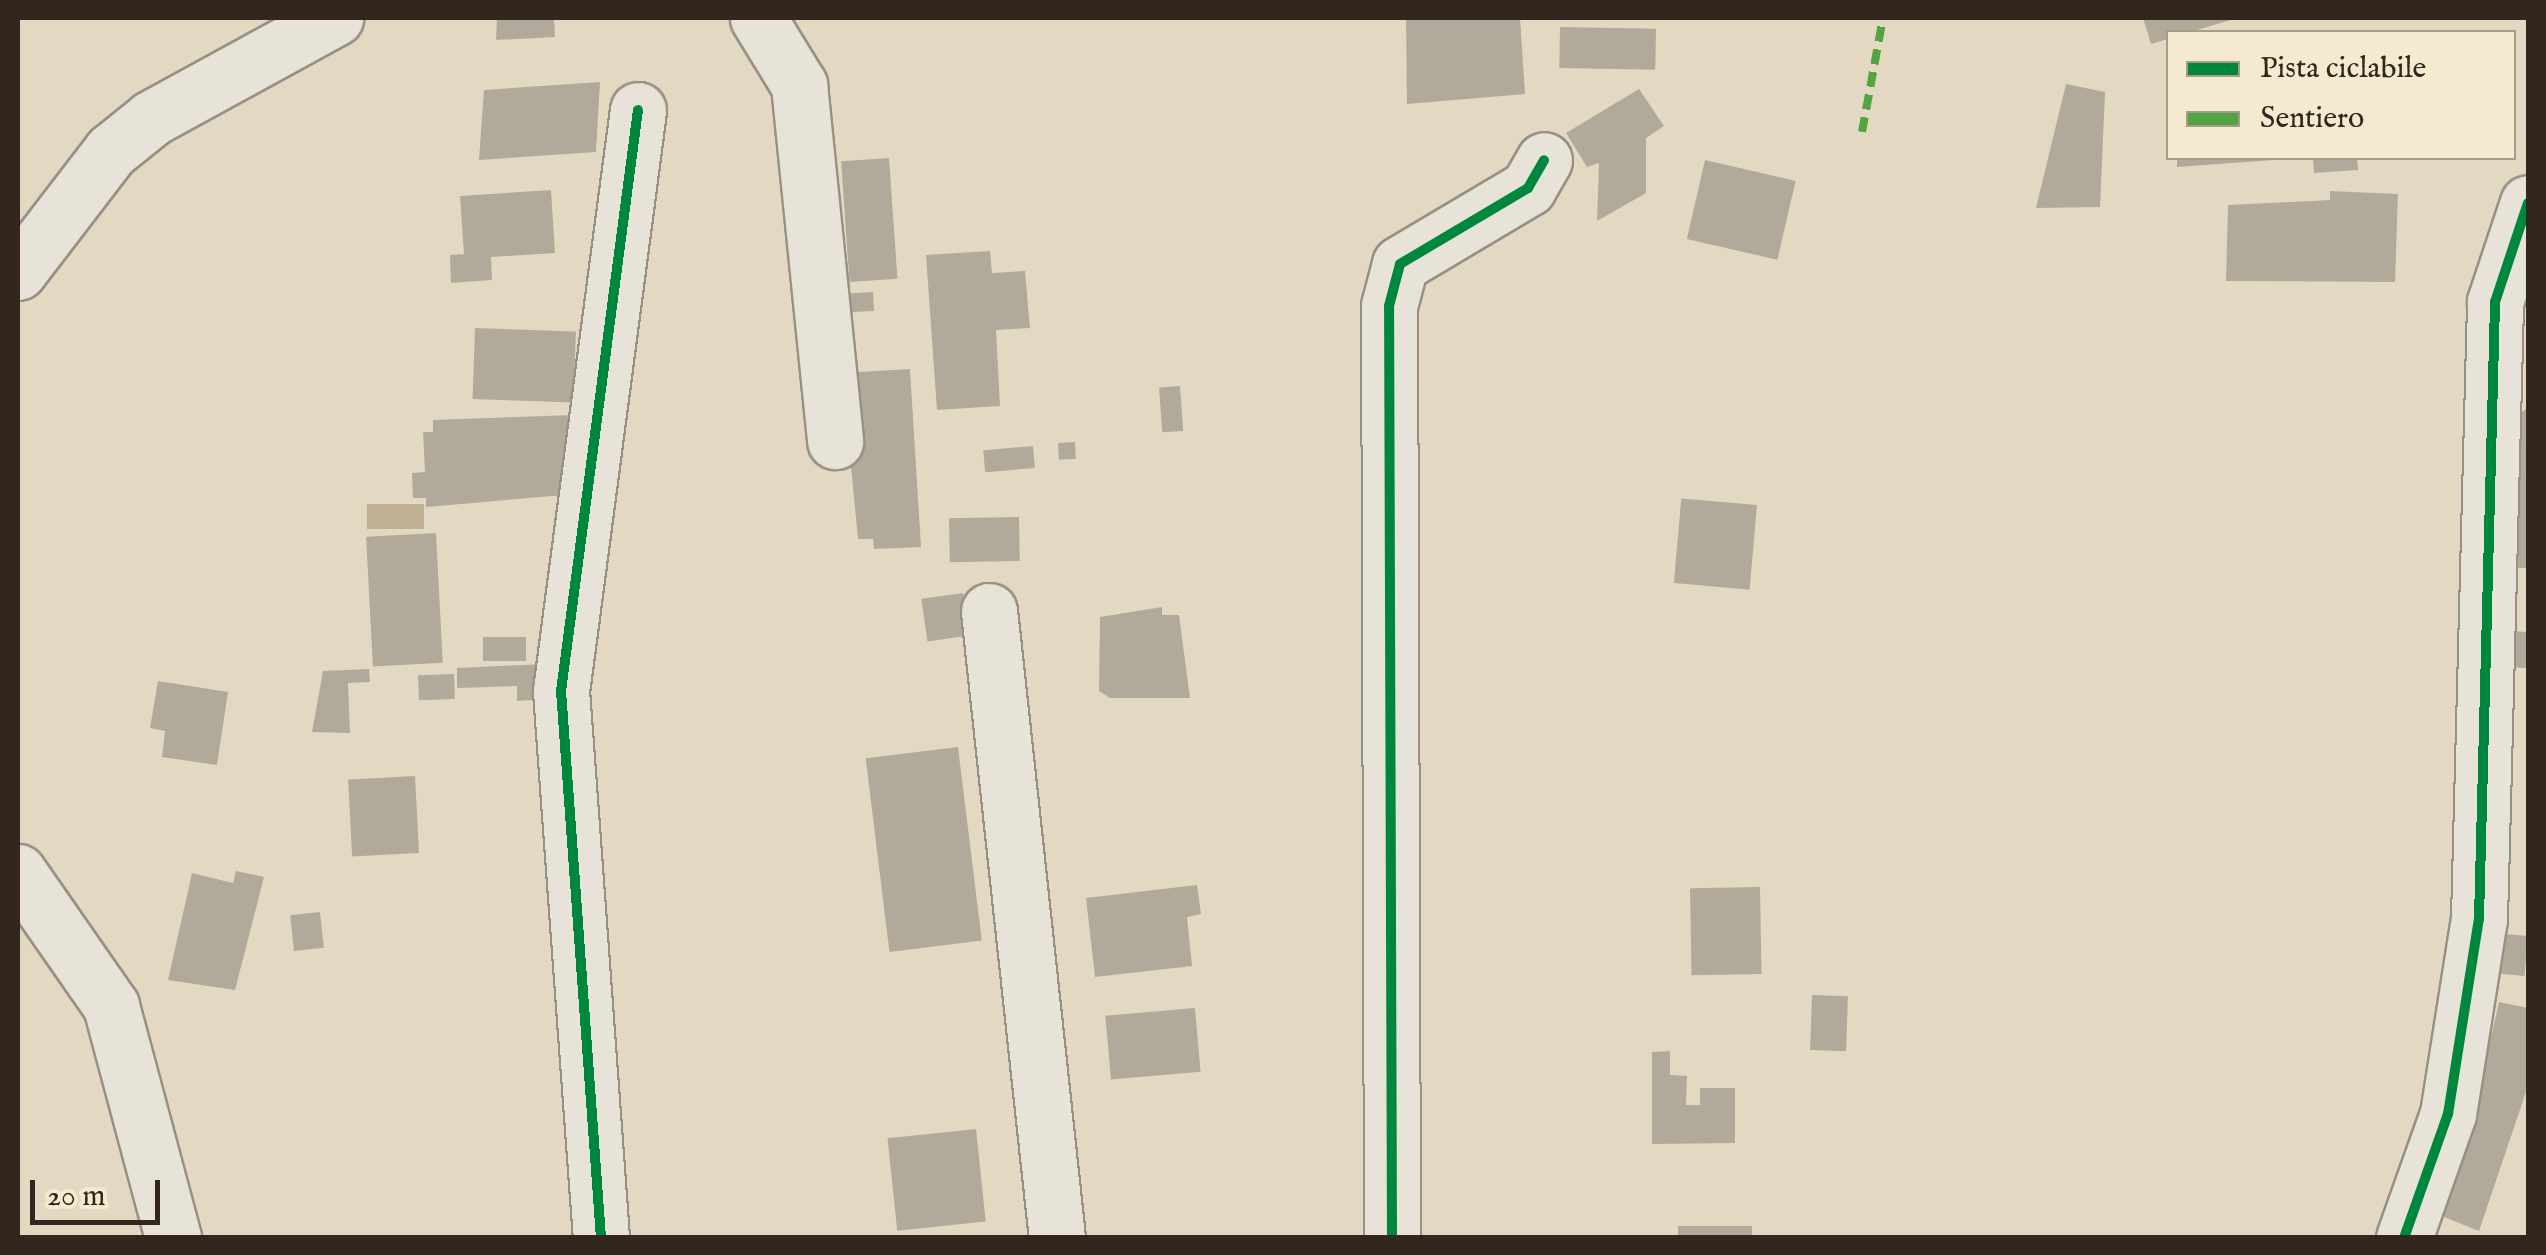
<!DOCTYPE html>
<html>
<head>
<meta charset="utf-8">
<style>
  body { margin:0 }
  #map { position:relative; width:2546px; height:1255px; overflow:hidden; background:#e3d9c3; font-family:"IM FELL English",serif }
  div>[style] { position:absolute }
  [style*='--x'] { left:calc(var(--x)*1px); top:calc(var(--y)*1px); width:calc(var(--w)*1px); rotate:calc(var(--a)*1deg) }
  .water>* { inset:0; background:#bfb096; transform-origin:0 0 }
  .building>* { inset:0; background:#b1aa9b; transform-origin:0 0 }
  .roads { filter:drop-shadow(2px 0 #979083) drop-shadow(-2px 0 #979083) drop-shadow(0 2px #979083) drop-shadow(0 -2px #979083) }
  .minor>* { height:55px; margin:-27.5px; padding:0 27.5px; transform-origin:27.5px; border-radius:27.5px; background:#e8e3d8 }
  .quiet>* { height:8px; margin-top:-4px; transform-origin:0; background:repeating-linear-gradient(90deg,#52a341 0 15px,transparent 0 23px) }
  .cycleway>* { height:10px; margin:-5px; padding:0 5px; transform-origin:5px; border-radius:5px; background:#00873e }
  span { translate:-50% -50%; white-space:nowrap; text-align:center; line-height:1.15; -webkit-text-stroke:9px #f5ead0; paint-order:stroke }
  .frame { position:absolute; inset:0; border:20px solid #32261f; pointer-events:none }
  .legend { position:absolute; left:2166px; top:30px; width:350px; height:130px; box-sizing:border-box; background:#f5ead0; border:2px solid #a79c89; margin:0; padding:12px 18px; list-style:none; font-size:30px; color:#32261f }
  .legend li { display:flex; align-items:center; gap:20px; height:50px }
  .legend b { width:50px; border:2px solid #a79c89 }
  .scale { position:absolute; left:30px; top:1180px; width:130px; height:45px; box-sizing:border-box; border:5px solid #32261f; border-top:0; padding-left:12px; font-size:30px; line-height:35px; white-space:nowrap; color:#32261f; -webkit-text-stroke:8px #f5ead0; paint-order:stroke }
</style>
</head>
<body>
<div id="map">
  <div class="water">
    <div style="left:424px;top:504px;width:25px;height:57px;rotate:90deg"></div>
  </div>
  <div class="building">
    <div style="clip-path:polygon(497px 18px,554px 18px,555px 37px,496px 40px)"></div>
    <div style="clip-path:polygon(1406px 18px,1520px 18px,1525px 94px,1407px 104px)"></div>
    <div style="clip-path:polygon(2143px 18px,2237px 18px,2151px 44px)"></div>
    <div style="left:1560px;top:27px;width:96px;height:41px;rotate:1deg"></div>
    <div style="clip-path:polygon(600px 82px,596px 152px,479px 160px,484px 90px)"></div>
    <div style="clip-path:polygon(2066px 84px,2105px 92px,2100px 207px,2036px 208px)"></div>
    <div style="clip-path:polygon(1639px 89px,1664px 126px,1646px 138px,1646px 193px,1597px 221px,1599px 163px,1587px 167px,1566px 133px)"></div>
    <div style="left:889px;top:158px;width:121px;height:48px;rotate:86deg"></div>
    <div style="clip-path:polygon(2177px 158px,2274px 158px,2274px 160px,2177px 167px)"></div>
    <div style="clip-path:polygon(2313px 158px,2357px 158px,2358px 170px,2314px 173px)"></div>
    <div style="left:1705px;top:160px;width:93px;height:81px;rotate:13deg"></div>
    <div style="clip-path:polygon(551px 190px,555px 253px,491px 257px,492px 280px,451px 283px,450px 255px,464px 254px,460px 196px)"></div>
    <div style="clip-path:polygon(2330px 191px,2398px 194px,2395px 282px,2226px 281px,2228px 205px,2330px 200px)"></div>
    <div style="clip-path:polygon(990px 251px,992px 273px,1025px 271px,1030px 328px,996px 330px,1000px 406px,937px 410px,926px 255px)"></div>
    <div style="left:873px;top:292px;width:19px;height:36px;rotate:87deg"></div>
    <div style="left:475px;top:328px;width:101px;height:71px;rotate:2deg"></div>
    <div style="clip-path:polygon(910px 369px,921px 547px,874px 549px,873px 539px,858px 539px,842px 373px)"></div>
    <div style="left:1180px;top:386px;width:45px;height:21px;rotate:86deg"></div>
    <div style="clip-path:polygon(2528px 407px,2528px 568px,2507px 568px,2506px 425px)"></div>
    <div style="clip-path:polygon(573px 415px,564px 495px,426px 507px,426px 498px,413px 498px,412px 473px,425px 472px,423px 432px,433px 432px,433px 420px)"></div>
    <div style="left:1075px;top:442px;width:17px;height:17px;rotate:87deg"></div>
    <div style="left:1033px;top:446px;width:22px;height:50px;rotate:85deg"></div>
    <div style="left:1757px;top:505px;width:85px;height:76px;rotate:95deg"></div>
    <div style="left:1019px;top:517px;width:44px;height:70px;rotate:89deg"></div>
    <div style="left:436px;top:533px;width:130px;height:70px;rotate:87deg"></div>
    <div style="left:963px;top:593px;width:43px;height:42px;rotate:82deg"></div>
    <div style="clip-path:polygon(1162px 607px,1162px 615px,1179px 615px,1190px 698px,1110px 698px,1099px 691px,1100px 617px)"></div>
    <div style="left:2509px;top:631px;width:19px;height:36px;rotate:3deg"></div>
    <div style="left:526px;top:637px;width:24px;height:43px;rotate:90deg"></div>
    <div style="clip-path:polygon(544px 664px,545px 699px,517px 701px,517px 686px,457px 688px,457px 668px)"></div>
    <div style="clip-path:polygon(369px 669px,370px 682px,348px 683px,350px 733px,312px 732px,323px 671px)"></div>
    <div style="left:454px;top:674px;width:25px;height:36px;rotate:88deg"></div>
    <div style="clip-path:polygon(158px 681px,228px 692px,217px 765px,162px 757px,165px 731px,150px 728px)"></div>
    <div style="left:958px;top:747px;width:195px;height:93px;rotate:83deg"></div>
    <div style="left:415px;top:776px;width:77px;height:67px;rotate:87deg"></div>
    <div style="clip-path:polygon(236px 871px,264px 877px,235px 990px,168px 980px,192px 873px,233px 883px)"></div>
    <div style="clip-path:polygon(1197px 885px,1201px 914px,1187px 917px,1192px 966px,1095px 977px,1086px 898px)"></div>
    <div style="left:1760px;top:887px;width:87px;height:70px;rotate:89deg"></div>
    <div style="left:320px;top:912px;width:36px;height:30px;rotate:84deg"></div>
    <div style="left:2504px;top:934px;width:24px;height:40px;rotate:5deg"></div>
    <div style="left:1812px;top:995px;width:36px;height:55px;rotate:2deg"></div>
    <div style="clip-path:polygon(2499px 1002px,2528px 1008px,2528px 1086px,2479px 1231px,2434px 1213px,2475px 1108px)"></div>
    <div style="left:1195px;top:1008px;width:64px;height:90px;rotate:85deg"></div>
    <div style="clip-path:polygon(1670px 1051px,1670px 1075px,1687px 1076px,1686px 1105px,1700px 1105px,1700px 1088px,1735px 1088px,1735px 1143px,1652px 1144px,1652px 1052px)"></div>
    <div style="left:976px;top:1129px;width:93px;height:89px;rotate:84deg"></div>
    <div style="left:1752px;top:1226px;width:12px;height:74px;rotate:90deg"></div>
  </div>
  <div class="roads">
    <div class="minor">
      <div style="--x:758;--y:18;--w:79;--a:58.5"></div>
      <div style="--x:799;--y:85;--w:358;--a:84.2"></div>
      <div style="--x:18;--y:272;--w:153;--a:-52.5"></div>
      <div style="--x:111;--y:151;--w:53;--a:-38.8"></div>
      <div style="--x:152;--y:118;--w:209;--a:-28.7"></div>
      <div style="--x:989;--y:611;--w:631;--a:83.81"></div>
      <div style="--x:18;--y:872;--w:163;--a:55.2"></div>
      <div style="--x:111;--y:1006;--w:240;--a:75"></div>
      <div style="--x:601;--y:1238;--w:548;--a:-94.18"></div>
      <div style="--x:561;--y:691;--w:586;--a:-82.45"></div>
      <div style="--x:1392;--y:1238;--w:932;--a:-90.18"></div>
      <div style="--x:1389;--y:306;--w:43;--a:-75.3"></div>
      <div style="--x:1400;--y:264;--w:149;--a:-30.7"></div>
      <div style="--x:1528;--y:188;--w:32;--a:-60"></div>
      <div style="--x:2404;--y:1238;--w:132;--a:-70.5"></div>
      <div style="--x:2448;--y:1114;--w:197;--a:-81"></div>
      <div style="--x:2479;--y:919;--w:617;--a:-88.51"></div>
      <div style="--x:2495;--y:302;--w:104;--a:-71.6"></div>
    </div>
  </div>
  <div class="quiet">
    <div style="--x:1862;--y:132;--w:116;--a:-79.6"></div>
  </div>
  <div class="cycleway">
    <div style="--x:601;--y:1238;--w:548;--a:-94.18"></div>
    <div style="--x:561;--y:691;--w:586;--a:-82.45"></div>
    <div style="--x:1392;--y:1238;--w:932;--a:-90.18"></div>
    <div style="--x:1389;--y:306;--w:43;--a:-75.3"></div>
    <div style="--x:1400;--y:264;--w:149;--a:-30.7"></div>
    <div style="--x:1528;--y:188;--w:32;--a:-60"></div>
    <div style="--x:2404;--y:1238;--w:132;--a:-70.5"></div>
    <div style="--x:2448;--y:1114;--w:197;--a:-81"></div>
    <div style="--x:2479;--y:919;--w:617;--a:-88.51"></div>
    <div style="--x:2495;--y:302;--w:104;--a:-71.6"></div>
  </div>
  <div class="frame"></div>
  <ul class="legend">
  <li><b style="height:12px;background:#00873e"></b>Pista ciclabile</li>
  <li><b style="height:12px;background:#52a341"></b>Sentiero</li>
  </ul>
  <div class="scale">20 m</div>
</div>
</body>
</html>
